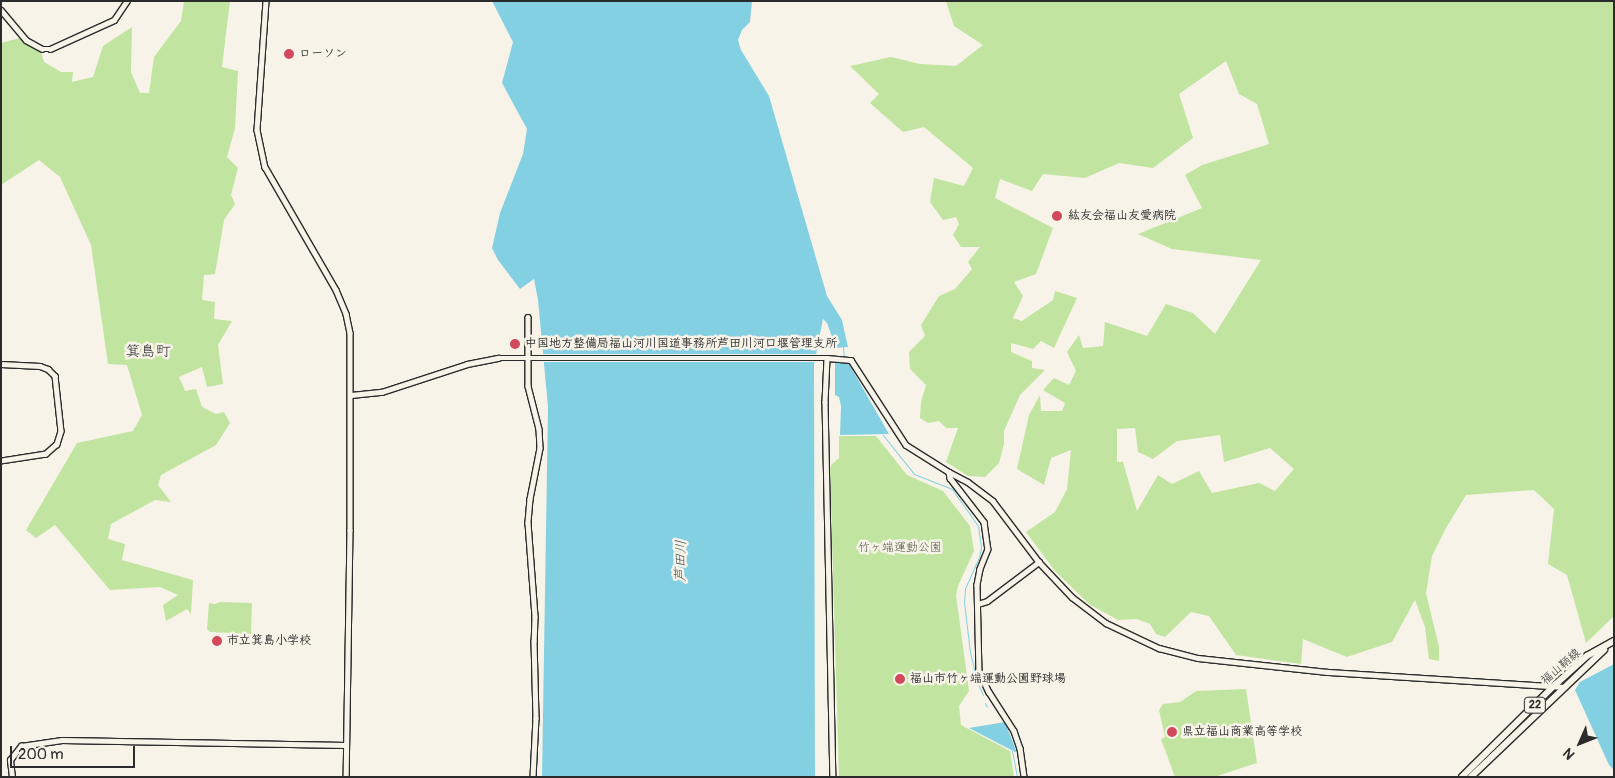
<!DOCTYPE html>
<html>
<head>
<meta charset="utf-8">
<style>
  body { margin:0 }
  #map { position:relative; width:1615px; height:778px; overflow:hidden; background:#f7f3e8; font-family:Pangolin,"Klee One",sans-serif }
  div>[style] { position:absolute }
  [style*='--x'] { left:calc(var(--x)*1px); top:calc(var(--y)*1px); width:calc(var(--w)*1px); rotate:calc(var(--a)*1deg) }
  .green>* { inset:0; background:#c1e5a0 }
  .water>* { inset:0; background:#84d0e3 }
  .pier>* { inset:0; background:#f7f3e8; transform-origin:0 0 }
  .stream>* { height:1px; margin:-0.5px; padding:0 0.5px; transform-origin:0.5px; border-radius:0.5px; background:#84d0e3 }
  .roads { filter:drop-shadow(1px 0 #2b2b2b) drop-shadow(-1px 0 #2b2b2b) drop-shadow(0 1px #2b2b2b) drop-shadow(0 -1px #2b2b2b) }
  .tertiary>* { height:4.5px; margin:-2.25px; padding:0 2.25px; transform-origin:2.25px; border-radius:2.25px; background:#f7f3e8 }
  .primary>* { height:5.5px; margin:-2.75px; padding:0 2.75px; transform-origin:2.75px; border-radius:2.75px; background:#f7f3e8 }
  .dots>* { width:14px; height:14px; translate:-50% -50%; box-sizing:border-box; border:2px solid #f7f3e8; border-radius:50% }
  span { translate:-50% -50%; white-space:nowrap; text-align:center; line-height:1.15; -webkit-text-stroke:5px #f7f3e8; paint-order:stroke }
  .shield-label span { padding:1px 4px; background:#f7f3e8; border:1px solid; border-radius:4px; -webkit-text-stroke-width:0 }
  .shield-label { font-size:11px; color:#2b2b2b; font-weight:700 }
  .poi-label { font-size:12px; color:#2b2b2b; font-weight:700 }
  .left { translate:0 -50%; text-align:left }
  .park-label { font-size:12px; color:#505a48 }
  .street-label { font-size:12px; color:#2b2b2b }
  .water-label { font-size:14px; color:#415459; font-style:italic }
  .quarter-label { font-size:15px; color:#2b2b2b }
  .frame { position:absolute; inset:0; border:2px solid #2b2b2b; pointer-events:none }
  .north { position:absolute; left:1555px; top:718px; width:50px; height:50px; -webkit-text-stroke:4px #f7f3e8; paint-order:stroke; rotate:226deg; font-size:14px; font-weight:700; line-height:20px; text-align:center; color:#2b2b2b }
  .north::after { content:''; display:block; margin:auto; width:18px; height:22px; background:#2b2b2b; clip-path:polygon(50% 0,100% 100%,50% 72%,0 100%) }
  .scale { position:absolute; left:10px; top:746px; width:125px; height:22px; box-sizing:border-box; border:2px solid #2b2b2b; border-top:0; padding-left:6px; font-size:15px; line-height:18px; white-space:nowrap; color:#2b2b2b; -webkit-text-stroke:4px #f7f3e8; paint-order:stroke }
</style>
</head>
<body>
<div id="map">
  <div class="green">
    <div style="clip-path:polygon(184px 1px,230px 1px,222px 67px,238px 71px,235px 128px,227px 157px,238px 168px,231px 195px,235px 204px,224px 220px,215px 274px,204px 275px,202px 300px,215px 302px,214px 319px,232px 321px,218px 345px,223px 384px,207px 387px,202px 367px,179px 377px,185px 391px,196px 389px,202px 407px,216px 414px,224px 412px,230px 423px,216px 445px,161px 475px,158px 485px,171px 502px,155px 500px,111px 524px,108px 539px,125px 544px,122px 560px,193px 580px,191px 614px,187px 609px,166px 621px,163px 605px,178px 595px,160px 587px,110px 590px,55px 525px,36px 538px,26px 530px,77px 443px,133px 431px,142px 415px,127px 365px,108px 364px,91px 245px,60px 177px,39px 160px,1px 185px,1px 43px,20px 38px,41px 52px,44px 62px,61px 72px,73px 72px,72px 82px,93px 77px,103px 46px,132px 27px,131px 72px,140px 93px,149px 93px,154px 57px,181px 21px)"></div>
    <div style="clip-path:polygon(evenodd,946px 1px,1614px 1px,1614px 616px,1586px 643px,1567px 575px,1548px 564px,1554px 509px,1534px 490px,1466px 495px,1446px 528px,1432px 556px,1426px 593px,1439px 647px,1439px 661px,1429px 659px,1425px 627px,1415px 600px,1392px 642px,1347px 657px,1303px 639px,1301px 664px,1236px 655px,1209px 616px,1191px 612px,1165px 637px,1156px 634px,1150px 624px,1137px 619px,1118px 620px,1089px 604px,1055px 571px,1026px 532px,1055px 512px,1067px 489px,1071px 450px,1051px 458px,1044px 485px,1017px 469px,1029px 415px,1040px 395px,1041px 411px,1062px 411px,1065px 403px,1043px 390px,1054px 378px,1069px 385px,1076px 371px,1067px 352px,1079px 335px,1083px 348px,1103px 346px,1105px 322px,1147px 336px,1166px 304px,1193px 313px,1215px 334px,1261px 260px,1172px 249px,1138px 234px,1202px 208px,1185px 175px,1202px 165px,1269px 144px,1257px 104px,1239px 94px,1226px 61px,1179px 94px,1193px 138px,1153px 168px,1119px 163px,1085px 178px,1043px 174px,1032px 191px,1000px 179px,995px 198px,1053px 228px,1036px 274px,1014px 282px,1023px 296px,1013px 318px,1022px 321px,1053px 300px,1055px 291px,1077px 298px,1054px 348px,1041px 341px,1033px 349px,1011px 343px,1011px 352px,1032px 361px,1032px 368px,1045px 370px,1020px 395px,1004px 431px,1004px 444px,999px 463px,985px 477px,968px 476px,946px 462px,958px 428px,946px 428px,939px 421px,928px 423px,920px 418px,921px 402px,926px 385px,910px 369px,909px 352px,925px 336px,921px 325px,939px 296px,955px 289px,972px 269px,968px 262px,980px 247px,961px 247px,953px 235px,959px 224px,956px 217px,943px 220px,930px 202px,934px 178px,964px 186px,973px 168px,924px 127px,903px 132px,870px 103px,879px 94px,850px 66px,891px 57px,920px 64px,956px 66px,983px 45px,954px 26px,946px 1px,1135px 428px,1138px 452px,1153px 459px,1177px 441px,1220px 435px,1224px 462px,1270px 448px,1294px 469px,1275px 491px,1259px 483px,1212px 493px,1199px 471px,1172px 484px,1158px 475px,1137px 511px,1123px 462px,1117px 462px,1117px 429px,1135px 428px)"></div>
    <div style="clip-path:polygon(839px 436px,876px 436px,907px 475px,943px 491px,970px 526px,974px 551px,958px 586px,956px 595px,969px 691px,959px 706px,961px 725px,1010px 751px,1014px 777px,839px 777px,830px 470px,831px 465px,839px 458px)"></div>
    <div style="clip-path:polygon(220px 602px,252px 603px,251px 634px,210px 632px,207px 629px,209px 603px,215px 604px)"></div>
    <div style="clip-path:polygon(1246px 689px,1257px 763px,1214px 777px,1175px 777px,1161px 739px,1165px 737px,1159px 710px,1163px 704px,1180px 702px,1196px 691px)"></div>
  </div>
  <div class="water">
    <div style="clip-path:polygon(492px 1px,752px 1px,750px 22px,742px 30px,738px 40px,741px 50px,769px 96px,827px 296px,842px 320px,848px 347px,836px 348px,827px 323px,823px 319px,814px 365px,815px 777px,542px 777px,548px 407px,538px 300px,534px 279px,520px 289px,498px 260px,492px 248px,500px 213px,523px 154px,527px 129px,502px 83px,513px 42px)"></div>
    <div style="clip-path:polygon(835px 362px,849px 364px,889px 434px,840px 435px,841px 406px,839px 397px,835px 395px)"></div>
    <div style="clip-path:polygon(1614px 664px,1614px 770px,1609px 765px,1575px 690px,1580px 682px)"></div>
    <div style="clip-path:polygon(1005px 722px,1017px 753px,969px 728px)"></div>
  </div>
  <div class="pier">
    <div style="left:540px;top:354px;width:279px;height:8px"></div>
  </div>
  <div class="stream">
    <div style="--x:843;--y:347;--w:11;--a:85"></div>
    <div style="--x:883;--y:435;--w:50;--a:51.5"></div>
    <div style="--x:914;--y:474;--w:41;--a:21.5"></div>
    <div style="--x:952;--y:489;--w:45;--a:54.9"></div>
    <div style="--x:978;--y:526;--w:22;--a:82"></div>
    <div style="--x:981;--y:548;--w:9;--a:103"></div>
    <div style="--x:979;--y:557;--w:35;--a:114"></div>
    <div style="--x:965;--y:589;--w:13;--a:94"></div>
    <div style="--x:964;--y:602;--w:50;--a:83.2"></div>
    <div style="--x:970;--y:652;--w:31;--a:77"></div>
    <div style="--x:977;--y:682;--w:14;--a:65"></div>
    <div style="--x:985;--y:703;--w:4;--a:63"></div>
    <div style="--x:1012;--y:751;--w:26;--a:79"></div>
  </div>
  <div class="roads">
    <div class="tertiary">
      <div style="--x:266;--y:1;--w:129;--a:94"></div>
      <div style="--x:257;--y:130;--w:38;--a:78"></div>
      <div style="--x:265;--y:167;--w:142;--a:60"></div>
      <div style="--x:336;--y:290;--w:26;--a:67"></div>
      <div style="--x:346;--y:314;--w:19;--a:78"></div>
      <div style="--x:350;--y:333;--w:197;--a:90"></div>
      <div style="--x:350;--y:530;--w:247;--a:90.9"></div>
      <div style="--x:1;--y:10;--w:39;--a:50"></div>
      <div style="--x:26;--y:40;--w:18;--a:29"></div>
      <div style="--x:42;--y:49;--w:8;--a:0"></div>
      <div style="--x:50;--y:49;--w:70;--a:-24.4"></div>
      <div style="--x:114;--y:20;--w:23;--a:-56"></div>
      <div style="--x:528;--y:317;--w:69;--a:90"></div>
      <div style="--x:528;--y:386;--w:44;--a:75.7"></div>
      <div style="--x:539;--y:429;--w:19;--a:87"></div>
      <div style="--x:540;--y:448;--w:52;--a:101.1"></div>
      <div style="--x:530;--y:499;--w:24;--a:95"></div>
      <div style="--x:528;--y:523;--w:94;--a:85.7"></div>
      <div style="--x:535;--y:617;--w:24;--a:92"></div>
      <div style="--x:534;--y:641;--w:77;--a:88.5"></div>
      <div style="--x:536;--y:718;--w:59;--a:92.9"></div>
      <div style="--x:827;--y:358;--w:44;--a:92.6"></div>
      <div style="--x:825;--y:402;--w:375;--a:88.8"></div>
      <div style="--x:1;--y:364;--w:39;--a:3"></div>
      <div style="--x:40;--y:366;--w:9;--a:21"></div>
      <div style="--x:48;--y:369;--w:10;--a:45"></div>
      <div style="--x:55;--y:376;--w:55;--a:83.8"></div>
      <div style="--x:61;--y:431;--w:14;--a:107"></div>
      <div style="--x:57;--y:444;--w:15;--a:138"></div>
      <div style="--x:46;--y:454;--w:46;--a:171.2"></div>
      <div style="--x:351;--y:395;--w:31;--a:-6"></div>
      <div style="--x:382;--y:392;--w:89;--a:-18.2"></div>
      <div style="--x:467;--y:364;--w:32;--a:-11"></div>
      <div style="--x:498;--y:358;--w:329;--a:0"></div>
      <div style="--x:827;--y:358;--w:24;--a:5"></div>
      <div style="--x:851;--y:360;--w:101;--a:57.1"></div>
      <div style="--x:906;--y:445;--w:51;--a:32.1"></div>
      <div style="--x:949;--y:472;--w:6;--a:81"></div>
      <div style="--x:950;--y:478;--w:56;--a:52.3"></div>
      <div style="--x:984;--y:522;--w:27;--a:82"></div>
      <div style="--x:988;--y:549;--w:22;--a:112"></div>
      <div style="--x:980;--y:569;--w:16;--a:101"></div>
      <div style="--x:977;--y:585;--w:86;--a:88.7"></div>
      <div style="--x:979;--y:671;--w:23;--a:65"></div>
      <div style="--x:989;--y:692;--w:46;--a:57.3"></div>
      <div style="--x:1014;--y:731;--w:18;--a:71"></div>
      <div style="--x:1020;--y:748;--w:29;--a:82"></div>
      <div style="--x:949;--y:472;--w:21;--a:28"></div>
      <div style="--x:968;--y:482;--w:31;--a:37"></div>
      <div style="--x:993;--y:501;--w:76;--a:53"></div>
      <div style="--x:1039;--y:562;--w:48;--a:46.7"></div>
      <div style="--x:1072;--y:597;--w:43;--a:37.4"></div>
      <div style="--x:1106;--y:623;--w:59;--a:25.3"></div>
      <div style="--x:1159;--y:648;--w:40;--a:14.4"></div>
      <div style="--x:1198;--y:658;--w:130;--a:6.2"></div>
      <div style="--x:1327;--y:672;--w:236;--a:3.6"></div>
      <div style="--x:978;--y:604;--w:9;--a:-18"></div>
      <div style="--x:987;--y:601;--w:65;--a:-36.9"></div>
      <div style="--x:12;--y:777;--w:17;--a:-97"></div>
      <div style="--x:10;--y:760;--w:18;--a:-52"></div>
      <div style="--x:21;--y:746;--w:41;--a:-8.3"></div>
      <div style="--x:62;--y:740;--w:284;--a:1"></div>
    </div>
    <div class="primary">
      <div style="--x:1462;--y:777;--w:131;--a:-44.7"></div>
      <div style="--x:1555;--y:685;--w:43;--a:-42.2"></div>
      <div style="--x:1587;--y:656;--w:31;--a:-29"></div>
      <div style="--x:1471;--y:777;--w:184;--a:-43.7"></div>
    </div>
  </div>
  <div class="dots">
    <div style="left:289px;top:54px;background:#d1495b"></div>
    <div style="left:1057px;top:216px;background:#d1495b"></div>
    <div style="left:515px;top:344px;background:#d1495b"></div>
    <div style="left:217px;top:641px;background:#d1495b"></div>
    <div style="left:900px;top:679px;background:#d1495b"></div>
    <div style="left:1172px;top:732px;background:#d1495b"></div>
  </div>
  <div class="shield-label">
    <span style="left:1535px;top:705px">22</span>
  </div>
  <div class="poi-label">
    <span class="left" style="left:299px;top:54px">ローソン</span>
    <span class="left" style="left:1068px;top:216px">紘友会福山友愛病院</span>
    <span class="left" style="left:525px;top:344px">中国地方整備局福山河川国道事務所芦田川河口堰管理支所</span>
    <span class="left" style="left:227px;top:641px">市立箕島小学校</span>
    <span class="left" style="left:910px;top:679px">福山市竹ヶ端運動公園野球場</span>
    <span class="left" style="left:1182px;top:732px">県立福山商業高等学校</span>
  </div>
  <div class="park-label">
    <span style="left:900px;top:548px">竹ヶ端運動公園</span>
  </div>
  <div class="street-label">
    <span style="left:1561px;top:667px;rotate:-41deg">福山鞆線</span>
  </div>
  <div class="water-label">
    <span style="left:681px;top:561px;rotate:-89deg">芦田川</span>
  </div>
  <div class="quarter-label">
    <span style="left:148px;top:352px">箕島町</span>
  </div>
  <div class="frame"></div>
  <div class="north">N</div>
  <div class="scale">200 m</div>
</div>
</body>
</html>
